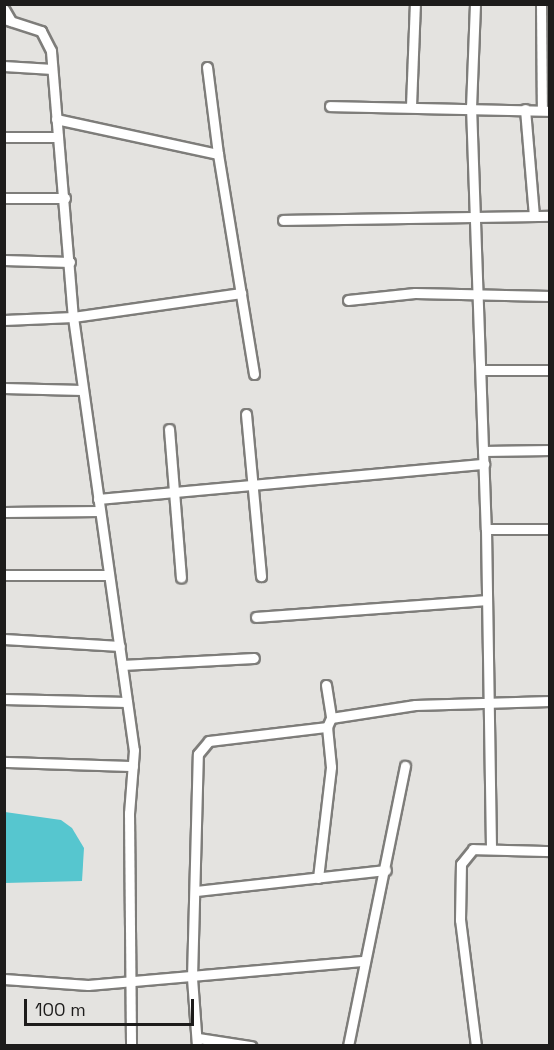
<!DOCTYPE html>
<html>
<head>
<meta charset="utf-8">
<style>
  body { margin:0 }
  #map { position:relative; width:554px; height:1050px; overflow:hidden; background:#e4e3e0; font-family:"Space Grotesk",sans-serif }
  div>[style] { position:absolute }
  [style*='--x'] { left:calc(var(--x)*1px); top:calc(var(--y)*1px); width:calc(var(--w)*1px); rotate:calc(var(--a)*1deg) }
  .water>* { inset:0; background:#56c6cf }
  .roads { filter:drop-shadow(2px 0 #7e7d7a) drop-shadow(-2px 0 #7e7d7a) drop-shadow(0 2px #7e7d7a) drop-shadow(0 -2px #7e7d7a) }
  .street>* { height:9px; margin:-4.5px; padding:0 4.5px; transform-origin:4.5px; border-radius:4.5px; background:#fff }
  span { translate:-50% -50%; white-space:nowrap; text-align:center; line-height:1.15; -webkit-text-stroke:5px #e4e3e0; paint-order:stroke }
  .frame { position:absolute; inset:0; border:6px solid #1d1c1b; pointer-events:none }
  .scale { position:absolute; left:24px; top:999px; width:170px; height:27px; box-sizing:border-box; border:3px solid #1d1c1b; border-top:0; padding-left:8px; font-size:18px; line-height:21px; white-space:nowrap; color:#1d1c1b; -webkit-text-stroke:4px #e4e3e0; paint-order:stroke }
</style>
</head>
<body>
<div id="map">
  <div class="water">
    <div style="clip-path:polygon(5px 812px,61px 820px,72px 828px,84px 848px,82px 881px,5px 883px)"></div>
  </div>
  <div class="roads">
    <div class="street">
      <div style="--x:475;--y:4;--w:102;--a:92.2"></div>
      <div style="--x:471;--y:106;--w:423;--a:88"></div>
      <div style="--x:486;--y:529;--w:319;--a:89.1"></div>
      <div style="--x:541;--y:4;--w:106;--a:89.5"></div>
      <div style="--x:4;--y:9;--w:14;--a:60"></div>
      <div style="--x:4;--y:19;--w:39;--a:18"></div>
      <div style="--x:41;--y:31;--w:22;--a:63"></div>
      <div style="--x:51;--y:51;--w:267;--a:85.3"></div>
      <div style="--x:73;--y:317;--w:437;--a:82"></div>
      <div style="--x:134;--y:750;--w:63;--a:94.5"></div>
      <div style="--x:129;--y:813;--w:233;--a:89.5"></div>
      <div style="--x:4;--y:66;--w:48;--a:3.6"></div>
      <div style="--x:207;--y:67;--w:88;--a:82.8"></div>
      <div style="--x:330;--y:106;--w:220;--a:1.3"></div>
      <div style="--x:411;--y:106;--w:102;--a:-87.8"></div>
      <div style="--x:525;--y:109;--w:107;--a:85.2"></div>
      <div style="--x:56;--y:119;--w:166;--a:12.2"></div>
      <div style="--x:218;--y:154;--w:223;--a:80.7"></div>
      <div style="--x:4;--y:137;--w:54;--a:0"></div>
      <div style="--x:4;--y:198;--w:61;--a:0"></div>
      <div style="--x:283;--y:220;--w:267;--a:-0.9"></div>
      <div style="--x:4;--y:260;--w:66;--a:1.7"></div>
      <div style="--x:348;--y:300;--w:67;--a:-6"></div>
      <div style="--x:415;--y:293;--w:135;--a:1.3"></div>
      <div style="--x:4;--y:320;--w:69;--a:-2.5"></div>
      <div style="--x:73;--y:317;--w:170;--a:-8.1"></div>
      <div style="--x:481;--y:370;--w:69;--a:0"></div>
      <div style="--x:4;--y:388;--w:78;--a:1.5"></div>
      <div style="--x:246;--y:414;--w:163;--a:84.7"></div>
      <div style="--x:169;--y:429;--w:149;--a:85.4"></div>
      <div style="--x:483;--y:451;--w:67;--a:-0.9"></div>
      <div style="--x:98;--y:499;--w:388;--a:-5.2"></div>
      <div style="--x:4;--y:512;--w:96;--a:-0.6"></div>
      <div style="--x:486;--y:529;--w:64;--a:0"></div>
      <div style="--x:4;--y:575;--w:105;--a:0"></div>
      <div style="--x:256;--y:617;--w:231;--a:-4.2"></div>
      <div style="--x:4;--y:639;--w:116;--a:3.5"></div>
      <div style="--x:122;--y:665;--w:132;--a:-3"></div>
      <div style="--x:326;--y:685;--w:33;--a:81"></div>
      <div style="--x:4;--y:699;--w:123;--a:1.4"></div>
      <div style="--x:4;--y:762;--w:129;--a:1.8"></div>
      <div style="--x:318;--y:878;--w:112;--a:-83.3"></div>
      <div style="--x:331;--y:767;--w:40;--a:-95.7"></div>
      <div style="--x:327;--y:727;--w:10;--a:-66"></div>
      <div style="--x:331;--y:718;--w:85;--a:-8.8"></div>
      <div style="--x:415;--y:705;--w:135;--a:-1.7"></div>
      <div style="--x:196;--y:891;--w:191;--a:-6.3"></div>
      <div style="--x:4;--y:979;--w:84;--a:4.1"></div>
      <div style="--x:88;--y:985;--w:278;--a:-5"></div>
      <div style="--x:198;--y:1038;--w:54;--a:8.6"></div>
      <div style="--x:197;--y:1046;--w:68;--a:-94.2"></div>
      <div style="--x:192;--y:978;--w:224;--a:-88.5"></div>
      <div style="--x:198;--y:754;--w:17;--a:-50"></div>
      <div style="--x:209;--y:741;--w:119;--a:-6.8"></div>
      <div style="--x:348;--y:1046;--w:286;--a:-78.5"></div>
      <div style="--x:476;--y:1046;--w:127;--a:-97.2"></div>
      <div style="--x:460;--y:920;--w:56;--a:-89"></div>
      <div style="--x:461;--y:864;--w:19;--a:-51"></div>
      <div style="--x:473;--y:849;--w:77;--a:1.5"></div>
    </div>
  </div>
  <div class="frame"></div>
  <div class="scale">100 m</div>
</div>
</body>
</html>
